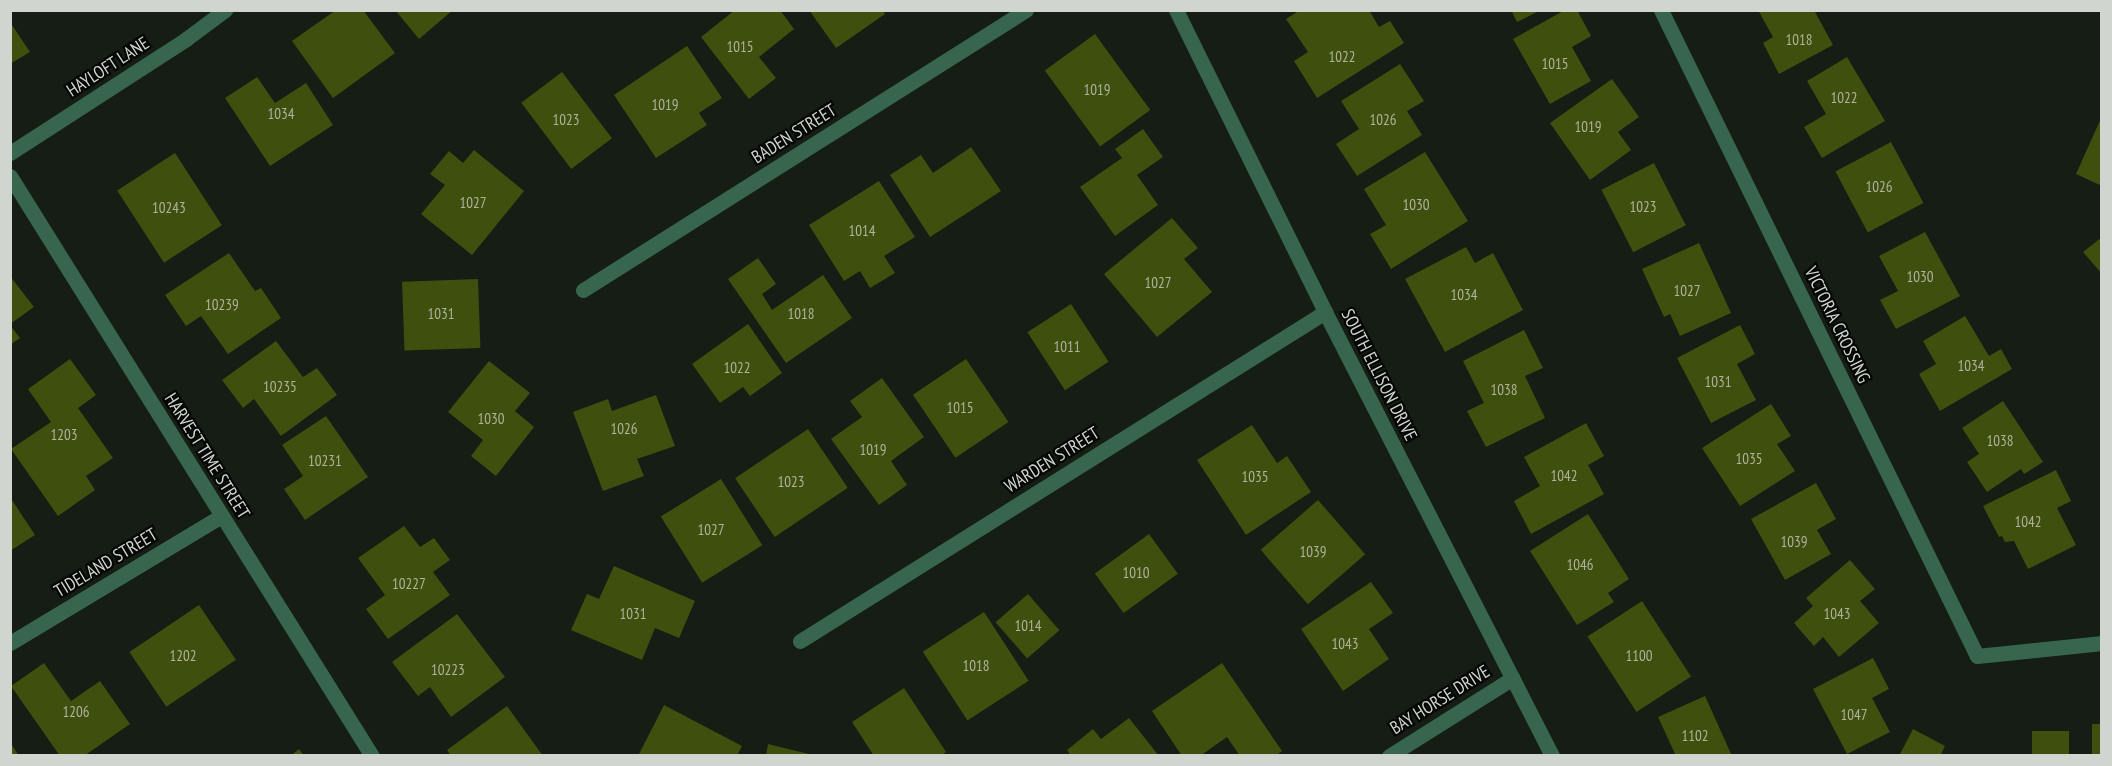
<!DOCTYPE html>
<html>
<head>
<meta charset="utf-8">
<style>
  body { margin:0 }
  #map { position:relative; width:2112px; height:766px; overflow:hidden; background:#151d14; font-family:"PT Sans Narrow",sans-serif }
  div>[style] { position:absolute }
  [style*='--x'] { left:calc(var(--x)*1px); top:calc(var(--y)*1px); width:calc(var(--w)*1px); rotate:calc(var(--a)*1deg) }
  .building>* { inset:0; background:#3f4f0d; transform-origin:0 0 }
  .minor>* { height:15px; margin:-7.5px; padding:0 7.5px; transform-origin:7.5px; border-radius:7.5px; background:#37664d }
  span { translate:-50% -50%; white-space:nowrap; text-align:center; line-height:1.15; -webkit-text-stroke:4.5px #040704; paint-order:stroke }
  .number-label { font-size:15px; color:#acb49e }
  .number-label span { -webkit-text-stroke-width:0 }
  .street-label { font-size:18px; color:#d0d6cf }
  .frame { position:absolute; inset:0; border:12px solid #d0d6cf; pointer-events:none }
</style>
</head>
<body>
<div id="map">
  <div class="building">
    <div style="clip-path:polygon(336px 10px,363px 10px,395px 53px,333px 98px,292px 41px)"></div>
    <div style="clip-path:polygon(395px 10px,453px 10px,419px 39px)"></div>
    <div style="clip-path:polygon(735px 10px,780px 10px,794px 29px,759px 57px,776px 78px,749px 99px,701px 37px)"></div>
    <div style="clip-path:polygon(809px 10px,883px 10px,885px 14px,836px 48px)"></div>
    <div style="clip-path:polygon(1300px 10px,1369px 10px,1379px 27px,1390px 21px,1404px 43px,1317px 98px,1294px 61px,1308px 52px,1286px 19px)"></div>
    <div style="clip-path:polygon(1511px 10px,1541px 10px,1517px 22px)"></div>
    <div style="clip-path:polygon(1565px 10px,1577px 10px,1591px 36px,1572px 47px,1591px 81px,1550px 104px,1513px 39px)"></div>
    <div style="clip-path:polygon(1758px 10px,1814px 10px,1833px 45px,1779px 74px,1763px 43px,1773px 37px)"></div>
    <div style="clip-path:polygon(10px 22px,30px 52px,10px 64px)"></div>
    <div style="left:1095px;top:34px;width:94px;height:62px;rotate:54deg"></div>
    <div style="clip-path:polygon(687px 46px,722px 98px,699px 113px,707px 125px,656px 158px,614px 95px)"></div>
    <div style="clip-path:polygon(1847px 57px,1885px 121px,1822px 158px,1804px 127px,1826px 114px,1807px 81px)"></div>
    <div style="clip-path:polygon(1400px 64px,1424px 101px,1407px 111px,1422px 135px,1357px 176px,1336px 144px,1359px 129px,1341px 101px)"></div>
    <div style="left:562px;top:72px;width:83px;height:51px;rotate:53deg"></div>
    <div style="clip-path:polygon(257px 77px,275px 103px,306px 83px,333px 125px,270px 166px,225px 98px)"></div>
    <div style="clip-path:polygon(1612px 79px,1639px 117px,1618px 132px,1631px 150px,1590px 180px,1550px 123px)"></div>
    <div style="clip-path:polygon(2102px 116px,2102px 186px,2076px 174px)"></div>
    <div style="clip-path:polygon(1143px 129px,1163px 157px,1137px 175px,1158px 205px,1115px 236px,1080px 187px,1122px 158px,1115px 149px)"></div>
    <div style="left:1891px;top:142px;width:69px;height:63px;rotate:62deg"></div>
    <div style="clip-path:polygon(971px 147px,1001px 191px,930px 237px,890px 175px,921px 155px,933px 173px)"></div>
    <div style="clip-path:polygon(474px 150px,524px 191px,472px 255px,421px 214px,445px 185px,430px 174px,449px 151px,463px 163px)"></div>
    <div style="clip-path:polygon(1425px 152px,1468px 221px,1391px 269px,1370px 234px,1386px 225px,1364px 189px)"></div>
    <div style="left:175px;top:153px;width:86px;height:69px;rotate:57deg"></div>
    <div style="left:1654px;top:163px;width:70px;height:59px;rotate:63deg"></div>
    <div style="clip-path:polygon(879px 181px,915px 237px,884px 256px,895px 273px,870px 288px,860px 271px,844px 281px,809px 225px)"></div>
    <div style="clip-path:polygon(1172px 218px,1198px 248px,1184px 259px,1212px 292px,1157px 337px,1104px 274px)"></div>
    <div style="clip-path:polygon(1925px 232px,1960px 296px,1896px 329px,1880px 300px,1898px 291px,1879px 256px)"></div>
    <div style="clip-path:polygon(2102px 237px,2102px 274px,2083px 252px)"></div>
    <div style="clip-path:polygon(1699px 243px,1731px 313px,1680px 336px,1670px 314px,1664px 317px,1642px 269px)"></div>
    <div style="clip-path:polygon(1466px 247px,1475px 263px,1493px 253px,1523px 310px,1445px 352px,1405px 279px)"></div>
    <div style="clip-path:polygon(229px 253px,255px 291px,261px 288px,281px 318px,228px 354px,201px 316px,186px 326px,165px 295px)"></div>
    <div style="clip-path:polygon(758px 258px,776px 284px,762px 294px,772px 310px,823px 275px,852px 318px,786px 363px,728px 279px)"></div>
    <div style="clip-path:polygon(10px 276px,34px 307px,10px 324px)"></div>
    <div style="left:478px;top:279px;width:69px;height:76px;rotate:88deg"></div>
    <div style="left:1071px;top:304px;width:69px;height:52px;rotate:57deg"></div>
    <div style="clip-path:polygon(1965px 316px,1989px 356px,2001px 349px,2012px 369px,1940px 411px,1919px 374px,1936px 364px,1923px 341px)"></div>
    <div style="clip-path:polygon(748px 324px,782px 373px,750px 396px,743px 387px,720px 403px,692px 364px)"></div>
    <div style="clip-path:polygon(10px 325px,20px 338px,10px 345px)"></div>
    <div style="clip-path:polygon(1740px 325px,1755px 354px,1737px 364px,1756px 400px,1711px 423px,1677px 358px)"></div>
    <div style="clip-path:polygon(1524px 330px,1543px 368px,1525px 376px,1545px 418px,1486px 447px,1467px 411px,1484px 403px,1463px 361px)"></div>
    <div style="clip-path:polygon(276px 341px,303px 377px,317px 368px,337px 395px,281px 436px,254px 399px,243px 408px,222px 380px)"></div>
    <div style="clip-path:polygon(70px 359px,96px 395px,78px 408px,113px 458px,86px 476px,95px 490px,58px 516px,11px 449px,51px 422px,28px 389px)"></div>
    <div style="left:966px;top:359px;width:76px;height:64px;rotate:56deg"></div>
    <div style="clip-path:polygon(489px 361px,530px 393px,515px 411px,534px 427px,496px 476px,471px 456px,483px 440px,448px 412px)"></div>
    <div style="clip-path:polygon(882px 378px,924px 437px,891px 461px,907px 485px,879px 505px,831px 439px,862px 417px,850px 401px)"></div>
    <div style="clip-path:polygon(656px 395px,675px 446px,637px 459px,644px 476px,603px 491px,573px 412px,608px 399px,612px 411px)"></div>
    <div style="clip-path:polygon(2003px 401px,2043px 462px,2024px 474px,2021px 469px,1987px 492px,1967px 462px,1979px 454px,1962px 428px)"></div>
    <div style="clip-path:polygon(1771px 404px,1791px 436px,1777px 444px,1795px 471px,1740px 506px,1702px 448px)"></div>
    <div style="clip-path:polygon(326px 416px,368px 477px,305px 520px,284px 489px,303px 476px,282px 445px)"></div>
    <div style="clip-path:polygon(1586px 423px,1604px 456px,1588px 465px,1604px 494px,1531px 534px,1514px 501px,1540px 486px,1524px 457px)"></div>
    <div style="clip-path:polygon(1252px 425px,1277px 463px,1287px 456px,1311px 492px,1246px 535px,1197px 460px)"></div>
    <div style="left:808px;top:429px;width:71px;height:88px;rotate:56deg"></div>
    <div style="clip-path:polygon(2056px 470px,2071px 501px,2057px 508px,2076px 545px,2028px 569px,2014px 541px,2005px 542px,2002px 536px,1999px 537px,1983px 506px)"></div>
    <div style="left:721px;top:479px;width:78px;height:71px;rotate:58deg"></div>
    <div style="clip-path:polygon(1816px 483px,1836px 519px,1817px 530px,1831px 554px,1785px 580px,1751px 519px)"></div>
    <div style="clip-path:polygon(10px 497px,35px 535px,10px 551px)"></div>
    <div style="left:1318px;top:500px;width:72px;height:76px;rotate:49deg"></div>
    <div style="clip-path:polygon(1588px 514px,1629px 579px,1608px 593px,1614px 602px,1577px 625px,1530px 551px)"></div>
    <div style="clip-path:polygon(404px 526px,420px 547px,434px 538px,450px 560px,433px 572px,450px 595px,388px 639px,366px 609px,385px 595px,358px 558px)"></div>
    <div style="left:1149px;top:534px;width:49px;height:67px;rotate:54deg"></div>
    <div style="clip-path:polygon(1850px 560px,1875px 589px,1860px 601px,1879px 623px,1839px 657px,1823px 637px,1814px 646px,1794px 623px,1813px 606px,1806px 598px)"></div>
    <div style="clip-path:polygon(614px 566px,695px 601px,679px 638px,655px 628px,642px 660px,571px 630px,587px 594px,599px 599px)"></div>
    <div style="clip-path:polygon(1371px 582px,1393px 613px,1369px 629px,1389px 659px,1343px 691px,1301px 629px)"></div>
    <div style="left:1028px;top:594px;width:48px;height:43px;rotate:49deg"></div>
    <div style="left:1642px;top:601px;width:90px;height:65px;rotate:57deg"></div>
    <div style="left:199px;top:605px;width:66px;height:84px;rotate:56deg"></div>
    <div style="left:984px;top:612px;width:82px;height:73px;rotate:57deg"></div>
    <div style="clip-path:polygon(457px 614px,505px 677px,451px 717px,430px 687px,418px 696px,392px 662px)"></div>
    <div style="clip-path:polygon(1873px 658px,1889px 689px,1872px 698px,1890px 732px,1847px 754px,1813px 689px)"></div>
    <div style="clip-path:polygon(44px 663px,71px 701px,100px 681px,130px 724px,84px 756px,60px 756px,11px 686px)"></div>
    <div style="clip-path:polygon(1222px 663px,1282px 751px,1275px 756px,1240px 756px,1227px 737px,1200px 756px,1182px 756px,1152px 711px)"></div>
    <div style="clip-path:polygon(904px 688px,946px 752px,941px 756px,874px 756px,852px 722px)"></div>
    <div style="clip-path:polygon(1705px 696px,1732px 756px,1676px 756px,1658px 717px)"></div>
    <div style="clip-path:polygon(664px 705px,742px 746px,737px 756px,638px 756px)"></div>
    <div style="clip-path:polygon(507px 706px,543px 756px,451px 756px,447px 750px)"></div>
    <div style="clip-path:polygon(1129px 718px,1159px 756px,1071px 756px,1067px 750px,1093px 729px,1101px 739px)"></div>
    <div style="left:2092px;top:724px;width:10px;height:32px"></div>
    <div style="clip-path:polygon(1913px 729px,1945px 746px,1940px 756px,1899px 756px)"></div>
    <div style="left:2069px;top:731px;width:25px;height:37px;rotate:90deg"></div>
    <div style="clip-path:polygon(10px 742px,19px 756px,10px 756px)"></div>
    <div style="clip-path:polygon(768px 744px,809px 754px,809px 756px,766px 756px)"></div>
    <div style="clip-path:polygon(299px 749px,304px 756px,290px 756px)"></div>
  </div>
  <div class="minor">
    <div style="--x:1176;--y:10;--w:337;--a:63.7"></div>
    <div style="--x:1325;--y:312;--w:499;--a:62.9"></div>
    <div style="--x:1661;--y:10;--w:719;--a:63.93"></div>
    <div style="--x:1977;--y:656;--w:126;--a:-5.9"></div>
    <div style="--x:10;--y:153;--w:210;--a:-32.9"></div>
    <div style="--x:186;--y:39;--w:49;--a:-36.6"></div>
    <div style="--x:10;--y:176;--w:684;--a:58.03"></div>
    <div style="--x:583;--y:290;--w:524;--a:-32.3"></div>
    <div style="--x:800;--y:641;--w:620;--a:-32.07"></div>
    <div style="--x:10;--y:643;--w:246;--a:-31"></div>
    <div style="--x:1389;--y:756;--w:146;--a:-32.2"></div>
  </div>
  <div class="number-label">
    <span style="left:1799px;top:40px">1018</span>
    <span style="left:740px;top:47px">1015</span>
    <span style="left:1342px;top:57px">1022</span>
    <span style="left:1555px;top:64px">1015</span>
    <span style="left:1097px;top:90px">1019</span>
    <span style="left:1844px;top:98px">1022</span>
    <span style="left:665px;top:105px">1019</span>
    <span style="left:281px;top:114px">1034</span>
    <span style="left:566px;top:120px">1023</span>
    <span style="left:1383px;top:120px">1026</span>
    <span style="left:1588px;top:127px">1019</span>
    <span style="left:1879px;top:187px">1026</span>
    <span style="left:473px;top:203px">1027</span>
    <span style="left:1416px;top:205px">1030</span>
    <span style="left:1643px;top:207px">1023</span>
    <span style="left:169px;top:208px">10243</span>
    <span style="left:862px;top:231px">1014</span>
    <span style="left:1920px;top:277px">1030</span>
    <span style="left:1158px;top:283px">1027</span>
    <span style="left:1687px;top:291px">1027</span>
    <span style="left:1464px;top:295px">1034</span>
    <span style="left:222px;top:305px">10239</span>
    <span style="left:441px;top:314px">1031</span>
    <span style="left:801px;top:314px">1018</span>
    <span style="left:1067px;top:347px">1011</span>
    <span style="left:1971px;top:366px">1034</span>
    <span style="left:737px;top:368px">1022</span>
    <span style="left:1718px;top:382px">1031</span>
    <span style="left:280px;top:387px">10235</span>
    <span style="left:1504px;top:390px">1038</span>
    <span style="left:960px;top:408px">1015</span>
    <span style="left:491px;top:419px">1030</span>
    <span style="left:624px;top:429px">1026</span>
    <span style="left:64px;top:435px">1203</span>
    <span style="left:2000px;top:441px">1038</span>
    <span style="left:873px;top:450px">1019</span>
    <span style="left:1749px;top:459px">1035</span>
    <span style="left:325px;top:461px">10231</span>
    <span style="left:1564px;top:476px">1042</span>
    <span style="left:1255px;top:477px">1035</span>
    <span style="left:791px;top:482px">1023</span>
    <span style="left:2028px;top:522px">1042</span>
    <span style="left:711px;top:530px">1027</span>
    <span style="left:1794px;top:542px">1039</span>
    <span style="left:1313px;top:552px">1039</span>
    <span style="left:1580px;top:565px">1046</span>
    <span style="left:1136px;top:573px">1010</span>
    <span style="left:409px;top:584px">10227</span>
    <span style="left:633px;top:614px">1031</span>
    <span style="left:1837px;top:614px">1043</span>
    <span style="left:1028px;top:626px">1014</span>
    <span style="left:1345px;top:644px">1043</span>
    <span style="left:183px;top:656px">1202</span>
    <span style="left:1639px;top:656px">1100</span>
    <span style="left:976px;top:666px">1018</span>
    <span style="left:448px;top:670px">10223</span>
    <span style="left:76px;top:712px">1206</span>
    <span style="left:1854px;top:715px">1047</span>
    <span style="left:1695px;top:736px">1102</span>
  </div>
  <div class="street-label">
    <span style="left:108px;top:67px;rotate:-33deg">HAYLOFT LANE</span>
    <span style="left:794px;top:134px;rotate:-32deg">BADEN STREET</span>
    <span style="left:1837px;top:325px;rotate:64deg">VICTORIA CROSSING</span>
    <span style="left:1379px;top:375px;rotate:63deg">SOUTH ELLISON DRIVE</span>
    <span style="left:207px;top:456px;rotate:58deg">HARVEST TIME STREET</span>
    <span style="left:1052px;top:460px;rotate:-32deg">WARDEN STREET</span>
    <span style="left:106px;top:563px;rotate:-31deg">TIDELAND STREET</span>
    <span style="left:1440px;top:700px;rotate:-32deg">BAY HORSE DRIVE</span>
  </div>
  <div class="frame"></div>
</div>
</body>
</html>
